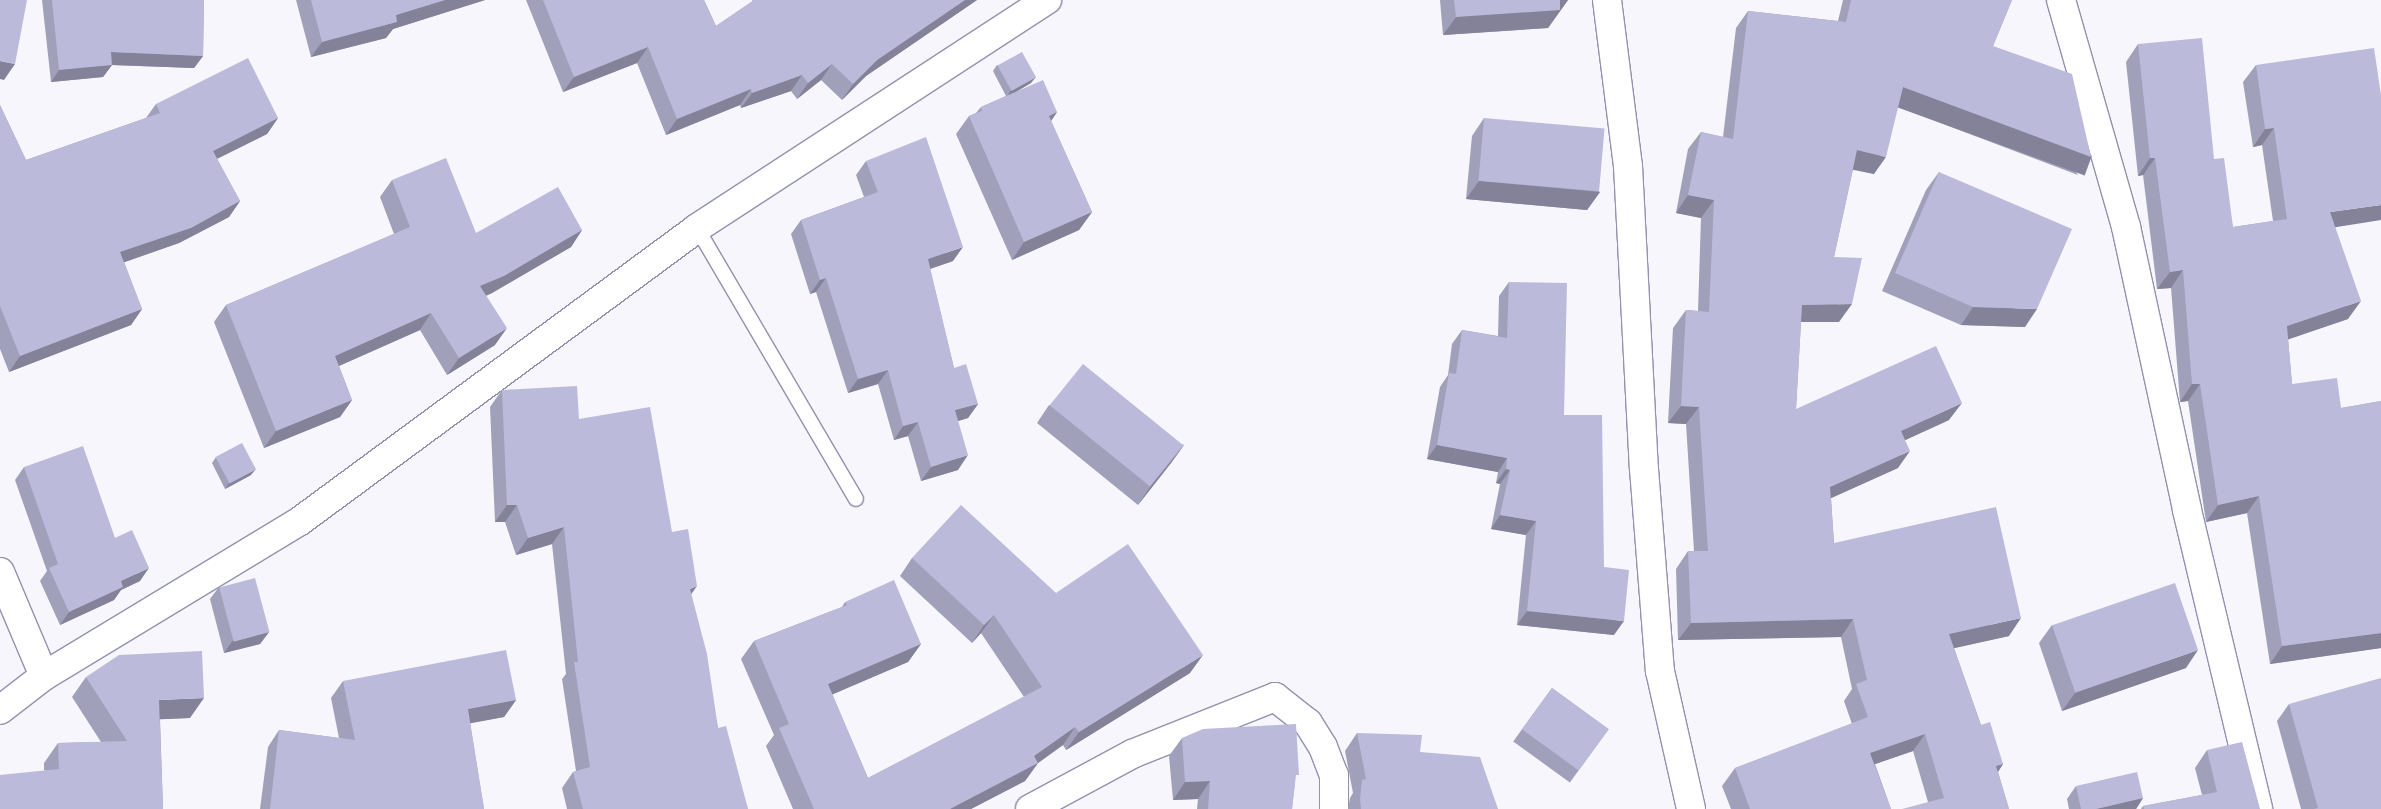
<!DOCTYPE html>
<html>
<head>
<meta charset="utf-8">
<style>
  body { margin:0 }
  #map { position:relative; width:2381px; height:809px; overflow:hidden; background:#f6f6fc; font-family:Cabin,sans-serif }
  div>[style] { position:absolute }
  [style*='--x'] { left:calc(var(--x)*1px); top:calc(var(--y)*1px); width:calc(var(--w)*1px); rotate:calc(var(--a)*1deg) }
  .roads { filter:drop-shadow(1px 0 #9291b0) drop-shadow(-1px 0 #9291b0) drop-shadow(0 1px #9291b0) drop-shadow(0 -1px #9291b0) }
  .lane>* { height:14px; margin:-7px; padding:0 7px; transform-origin:7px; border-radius:7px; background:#fff }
  .street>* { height:28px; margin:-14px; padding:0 14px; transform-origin:14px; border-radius:14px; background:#fff }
  .wall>* { inset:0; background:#a1a0bb; transform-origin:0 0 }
  .shaded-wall>* { inset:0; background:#838299; transform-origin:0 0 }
  .building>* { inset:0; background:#bbbada; transform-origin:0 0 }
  span { translate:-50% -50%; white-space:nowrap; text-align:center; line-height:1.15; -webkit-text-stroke:4px #fff; paint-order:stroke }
</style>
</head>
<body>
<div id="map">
  <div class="roads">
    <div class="lane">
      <div style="--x:697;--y:228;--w:314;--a:59.6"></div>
    </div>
    <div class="street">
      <div style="--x:1607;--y:0;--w:167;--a:82.8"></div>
      <div style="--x:1628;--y:166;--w:303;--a:87"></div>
      <div style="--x:1644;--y:469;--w:203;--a:85.5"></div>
      <div style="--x:1660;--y:671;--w:141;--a:77.3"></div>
      <div style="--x:2061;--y:0;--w:236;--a:74"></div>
      <div style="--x:2126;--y:227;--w:289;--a:77.8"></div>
      <div style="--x:2187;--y:510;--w:307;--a:76.6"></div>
      <div style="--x:0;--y:572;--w:113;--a:67.1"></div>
      <div style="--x:0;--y:710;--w:56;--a:-37.7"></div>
      <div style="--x:44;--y:676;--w:299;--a:-31.2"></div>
      <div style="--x:300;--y:521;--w:493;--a:-36.4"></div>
      <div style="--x:697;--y:228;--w:418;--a:-33.1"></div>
      <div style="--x:1030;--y:809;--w:116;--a:-28.3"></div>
      <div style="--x:1132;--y:754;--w:154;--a:-21.7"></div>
      <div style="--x:1275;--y:697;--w:42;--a:38.2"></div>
      <div style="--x:1308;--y:723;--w:28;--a:58"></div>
      <div style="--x:1323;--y:747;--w:30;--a:69"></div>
      <div style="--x:1334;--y:775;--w:34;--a:90"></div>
    </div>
  </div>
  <div class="wall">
    <div style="clip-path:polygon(42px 0,204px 0,203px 56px,194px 68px,112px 65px,103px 77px,51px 82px)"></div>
    <div style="clip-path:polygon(296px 0,485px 0,393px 29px,386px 38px,311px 57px)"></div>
    <div style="clip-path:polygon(526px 0,704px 0,716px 26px,753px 1px,752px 0,977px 0,866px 76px,842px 100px,821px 80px,797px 99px,791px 91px,741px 108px,740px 105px,666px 135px,637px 63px,563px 92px)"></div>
    <div style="clip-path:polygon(1440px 0,1568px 0,1548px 28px,1443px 35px)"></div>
    <div style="clip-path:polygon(1843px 0,2012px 0,1993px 46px,2078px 175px,1898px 107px,1874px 174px,1853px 169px,1834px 257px,1839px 322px,1801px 322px,1796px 409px,1949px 420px,1905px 440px,1898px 468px,1831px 498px,1834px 543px,2009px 636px,1954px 648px,1981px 725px,2003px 764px,1998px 772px,2009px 809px,1928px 802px,1913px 751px,1875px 764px,1891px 809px,1731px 809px,1722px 786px,1735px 768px,1852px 724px,1844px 701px,1852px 689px,1841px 637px,1678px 640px,1676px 569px,1688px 551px,1694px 551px,1686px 424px,1668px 423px,1673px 328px,1686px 310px,1698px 311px,1701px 218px,1676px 213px,1688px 149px,1701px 132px,1723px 137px,1736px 28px,1748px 11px,1838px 21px)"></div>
    <div style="clip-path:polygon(2138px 44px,2214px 159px,2233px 227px,2273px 221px,2262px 145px,2253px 147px,2243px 82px,2256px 65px,2335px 227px,2348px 319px,2288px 339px,2292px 384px,2341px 408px,2381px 401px,2381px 648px,2270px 664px,2247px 513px,2206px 522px,2188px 401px,2180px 402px,2171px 288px,2157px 289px,2143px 175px,2138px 176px,2126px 62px)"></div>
    <div style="clip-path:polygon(997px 65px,1031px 83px,1016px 92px,1057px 112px,1051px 121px,1092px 212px,1079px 230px,1012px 260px,956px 134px,969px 116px,976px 113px,981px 107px,1006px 96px,993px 71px)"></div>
    <div style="clip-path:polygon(156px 104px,278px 118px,267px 134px,217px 159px,240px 201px,229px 217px,179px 243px,124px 262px,142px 309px,131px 325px,9px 372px,0 349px,0 105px,26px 160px,146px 118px)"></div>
    <div style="clip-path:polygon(1484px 118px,1600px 192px,1587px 210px,1466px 199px,1472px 136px)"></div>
    <div style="clip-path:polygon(866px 161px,953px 261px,930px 269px,954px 368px,978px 404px,968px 418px,958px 421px,958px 470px,921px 481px,908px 436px,894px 440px,878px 384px,848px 393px,816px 292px,810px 294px,791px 234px,801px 220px,864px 197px,856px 175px)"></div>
    <div style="clip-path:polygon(1939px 172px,2025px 327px,1961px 325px,1882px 291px,1926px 190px)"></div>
    <div style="clip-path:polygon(392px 180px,476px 233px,582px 230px,571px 247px,492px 293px,486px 296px,495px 345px,447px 375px,420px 330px,339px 366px,352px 400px,340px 417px,264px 448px,214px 322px,226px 305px,394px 234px,380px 197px)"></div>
    <div style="clip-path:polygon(1509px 282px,1564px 415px,1604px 567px,1614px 635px,1517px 625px,1526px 535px,1491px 529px,1500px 484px,1496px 483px,1498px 472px,1427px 459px,1440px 387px,1448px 375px,1452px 344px,1462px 330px,1498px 336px,1499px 296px)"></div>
    <div style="clip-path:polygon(502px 390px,579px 419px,672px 532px,691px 595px,718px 728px,748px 809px,567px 809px,562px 788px,573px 772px,576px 771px,562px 679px,566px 674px,552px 544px,516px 555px,505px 522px,495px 522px,490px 407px)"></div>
    <div style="clip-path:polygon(1049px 405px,1184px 445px,1171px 463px,1138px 505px,1037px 423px)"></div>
    <div style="clip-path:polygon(216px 457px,251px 475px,225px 489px,212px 463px)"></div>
    <div style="clip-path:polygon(24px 467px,115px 538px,140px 581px,121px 590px,114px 600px,60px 625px,40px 581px,47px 571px,15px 480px)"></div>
    <div style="clip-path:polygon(912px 558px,1056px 593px,1190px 673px,1066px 750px,1063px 745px,1038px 763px,1025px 781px,971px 809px,793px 809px,766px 746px,774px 735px,741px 659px,754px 641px,842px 607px,845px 602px,921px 644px,908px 662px,832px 694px,868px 778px,1024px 697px,981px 633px,972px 643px,900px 576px)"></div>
    <div style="clip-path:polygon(219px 587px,269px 632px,260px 644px,224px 653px,210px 599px)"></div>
    <div style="clip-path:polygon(2052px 625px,2186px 668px,2062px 711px,2039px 643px)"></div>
    <div style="clip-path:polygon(86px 677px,190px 718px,160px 719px,163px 809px,44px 770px,44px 763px,58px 743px,101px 742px,72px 697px)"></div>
    <div style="clip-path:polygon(343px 681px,516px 700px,504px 717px,470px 723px,484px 809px,260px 809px,268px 747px,279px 730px,339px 738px,331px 698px)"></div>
    <div style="left:1552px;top:688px;width:70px;height:66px;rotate:36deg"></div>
    <div style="clip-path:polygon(2289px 704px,2381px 809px,2301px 809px,2277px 721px)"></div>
    <div style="clip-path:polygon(1357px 733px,1420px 752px,1498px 809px,1348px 809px,1350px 798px,1353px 793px,1345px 751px)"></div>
    <div style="clip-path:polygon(1182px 738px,1295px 781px,1292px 809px,1197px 809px,1198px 799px,1173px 800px,1169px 756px)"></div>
    <div style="clip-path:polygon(2207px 750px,2260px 809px,2141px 809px,2143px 806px,2202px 795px,2195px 768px)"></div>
    <div style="clip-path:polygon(2076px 786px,2143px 798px,2136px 809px,2069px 809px,2067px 799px)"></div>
  </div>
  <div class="shaded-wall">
    <div style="clip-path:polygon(445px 0,485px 0,393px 29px,386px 38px,311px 57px,322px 42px,396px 15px)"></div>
    <div style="clip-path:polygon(965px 0,977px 0,866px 76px,842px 100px,853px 84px,877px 60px)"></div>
    <div style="clip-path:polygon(1556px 0,1568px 0,1548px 28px,1443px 35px,1456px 17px)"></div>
    <div style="clip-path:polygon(648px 47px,637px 63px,563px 92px,574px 77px)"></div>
    <div style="clip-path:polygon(111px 52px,203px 56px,194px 68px,112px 65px,103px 77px,51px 82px,59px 70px)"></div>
    <div style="clip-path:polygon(0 61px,15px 64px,4px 80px,0 79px)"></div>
    <div style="clip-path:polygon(832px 64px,821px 80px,797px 99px,808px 83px)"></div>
    <div style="clip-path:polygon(802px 75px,791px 91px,741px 108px,752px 93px)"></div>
    <div style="clip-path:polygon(1036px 77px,1031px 83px,1007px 97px,1011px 90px)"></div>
    <div style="left:1903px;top:87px;width:201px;height:21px;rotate:20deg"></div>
    <div style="clip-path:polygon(751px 89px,740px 105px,666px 135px,677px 119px)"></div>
    <div style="clip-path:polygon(1057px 112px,1045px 130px,1049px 116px)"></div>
    <div style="clip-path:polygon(278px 118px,267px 134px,202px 166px,213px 151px)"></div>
    <div style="clip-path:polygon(2274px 128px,2262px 145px,2253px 147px,2265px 129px)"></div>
    <div style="clip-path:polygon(1857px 150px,1886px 157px,1874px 174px,1844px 168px)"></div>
    <div style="clip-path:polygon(2150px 158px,2155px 158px,2143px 175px,2138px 176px)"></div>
    <div style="clip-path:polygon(1479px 181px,1600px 192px,1587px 210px,1466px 199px)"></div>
    <div style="clip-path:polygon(1688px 195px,1714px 200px,1701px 218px,1676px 213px)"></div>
    <div style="clip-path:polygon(240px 201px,229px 217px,179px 243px,108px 268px,120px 252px)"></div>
    <div style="clip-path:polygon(2381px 205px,2381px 220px,2318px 230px,2330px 212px)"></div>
    <div style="clip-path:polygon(1092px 212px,1079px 230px,1012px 260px,1024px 242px)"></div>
    <div style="clip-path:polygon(582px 230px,571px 247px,492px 293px,468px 303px,480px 286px)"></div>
    <div style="clip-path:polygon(963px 247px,953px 261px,918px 273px,928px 259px)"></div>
    <div style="clip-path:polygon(2183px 270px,2171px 288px,2157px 289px,2170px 272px)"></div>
    <div style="clip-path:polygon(826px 278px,816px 292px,810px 294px,820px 280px)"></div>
    <div style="clip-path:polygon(2361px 301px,2348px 319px,2275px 344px,2287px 326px)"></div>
    <div style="clip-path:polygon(1852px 304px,1839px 322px,1790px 322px,1802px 305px)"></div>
    <div style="clip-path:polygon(1973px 307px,2037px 309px,2025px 327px,1961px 325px)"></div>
    <div style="clip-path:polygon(142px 309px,131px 325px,9px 372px,20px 356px)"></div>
    <div style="clip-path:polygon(431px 313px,420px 330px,323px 373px,335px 356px)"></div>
    <div style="clip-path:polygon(507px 328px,495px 345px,447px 375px,459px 358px)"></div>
    <div style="clip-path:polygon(888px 370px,878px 384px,848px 393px,858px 379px)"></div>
    <div style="clip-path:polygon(2192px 384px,2200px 384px,2188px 401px,2180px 402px)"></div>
    <div style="clip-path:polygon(352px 400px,340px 417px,264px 448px,276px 431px)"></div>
    <div style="clip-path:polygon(1962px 403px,1949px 420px,1888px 448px,1901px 431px)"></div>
    <div style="clip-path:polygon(978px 404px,968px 418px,945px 425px,955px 410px)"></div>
    <div style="clip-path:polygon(1681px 406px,1699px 407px,1686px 424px,1668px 423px)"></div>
    <div style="clip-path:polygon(918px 422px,908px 436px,894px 440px,903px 426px)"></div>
    <div style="clip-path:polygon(1184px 445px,1171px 463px,1138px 505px,1150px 487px)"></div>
    <div style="clip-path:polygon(1437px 445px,1507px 458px,1498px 472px,1427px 459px)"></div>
    <div style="clip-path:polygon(1910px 451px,1898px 468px,1818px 504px,1830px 487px)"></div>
    <div style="clip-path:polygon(968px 455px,958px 470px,921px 481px,931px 467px)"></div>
    <div style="clip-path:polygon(256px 469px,251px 475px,225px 489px,230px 482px)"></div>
    <div style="clip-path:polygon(1506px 469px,1510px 470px,1500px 484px,1496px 483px)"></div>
    <div style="clip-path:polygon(2259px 496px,2247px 513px,2206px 522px,2218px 505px)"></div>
    <div style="clip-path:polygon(507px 505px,517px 505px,505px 522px,495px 522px)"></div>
    <div style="clip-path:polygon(1500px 515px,1536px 521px,1526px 535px,1491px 529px)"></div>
    <div style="clip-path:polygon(564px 527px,552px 544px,516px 555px,528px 538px)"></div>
    <div style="clip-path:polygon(149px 568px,140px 581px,121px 590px,114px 600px,60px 625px,69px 612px,121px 581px)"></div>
    <div style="clip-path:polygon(697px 586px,685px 603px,690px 589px)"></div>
    <div style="clip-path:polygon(1527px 611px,1624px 621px,1614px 635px,1517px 625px)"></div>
    <div style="clip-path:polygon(994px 615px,981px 633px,972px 643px,984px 625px)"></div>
    <div style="clip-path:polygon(2021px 618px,2009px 636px,1937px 652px,1949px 634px)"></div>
    <div style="clip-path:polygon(1853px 619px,1841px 637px,1678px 640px,1691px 623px)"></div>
    <div style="clip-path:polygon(269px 632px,260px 644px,224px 653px,233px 640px)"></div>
    <div style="clip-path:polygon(2381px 633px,2381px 648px,2270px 664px,2282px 646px)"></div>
    <div style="clip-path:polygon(921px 644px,908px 662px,815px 702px,828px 684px)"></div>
    <div style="clip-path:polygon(2198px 650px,2186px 668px,2062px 711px,2075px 693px)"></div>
    <div style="clip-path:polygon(1203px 655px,1190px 673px,1066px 750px,1079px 732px)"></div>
    <div style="clip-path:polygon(204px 698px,190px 718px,145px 720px,159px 700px)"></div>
    <div style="clip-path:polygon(516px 700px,504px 717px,456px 726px,468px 709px)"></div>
    <div style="clip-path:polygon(1075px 727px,1063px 745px,1038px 763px,1025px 781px,971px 809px,950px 809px,1034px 756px)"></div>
    <div style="clip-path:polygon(1925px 734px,1913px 751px,1858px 770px,1870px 753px)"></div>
    <div style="clip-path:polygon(2003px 764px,1991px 782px,1996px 766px)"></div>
    <div style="clip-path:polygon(1210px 781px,1198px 799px,1173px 800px,1185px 782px)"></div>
    <div style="clip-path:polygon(2143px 798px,2136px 809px,2096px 809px)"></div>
  </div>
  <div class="building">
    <div style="clip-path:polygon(0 0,27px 0,15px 64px,0 61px)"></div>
    <div style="clip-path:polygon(52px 0,204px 0,203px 56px,111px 52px,112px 65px,59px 70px)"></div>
    <div style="clip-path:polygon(311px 0,445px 0,396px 15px,397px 22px,322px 42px)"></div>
    <div style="clip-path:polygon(543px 0,704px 0,716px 26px,754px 0,965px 0,877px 60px,853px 84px,832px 64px,808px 83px,802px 75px,752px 93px,751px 89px,677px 119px,648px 47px,574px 77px)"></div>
    <div style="clip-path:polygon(1454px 0,1560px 0,1560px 10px,1456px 17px)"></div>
    <div style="clip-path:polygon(1851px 0,2012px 0,1993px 46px,2072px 74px,2091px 157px,1903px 87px,1886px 157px,1857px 150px,1834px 257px,1862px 258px,1852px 304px,1802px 305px,1796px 409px,1936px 346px,1962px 403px,1901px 431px,1910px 451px,1830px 487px,1834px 543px,1996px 507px,2021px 618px,1949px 634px,1981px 725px,1990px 722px,2003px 764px,1996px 766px,2009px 809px,1902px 809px,1944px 798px,1925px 734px,1870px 753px,1891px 809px,1750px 809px,1735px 768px,1868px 717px,1856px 684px,1867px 680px,1853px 619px,1691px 623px,1688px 551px,1708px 551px,1699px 407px,1681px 406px,1686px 310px,1709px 312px,1714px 200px,1688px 195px,1701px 132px,1733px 139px,1748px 11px,1846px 22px)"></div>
    <div style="clip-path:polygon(2202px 38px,2214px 159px,2224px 158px,2233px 227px,2287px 219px,2274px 128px,2265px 129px,2256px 65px,2374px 48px,2381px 95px,2381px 205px,2330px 212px,2361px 301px,2287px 326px,2292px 384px,2337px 378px,2341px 408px,2381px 401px,2381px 633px,2282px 646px,2259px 496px,2218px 505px,2200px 384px,2192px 384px,2183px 270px,2170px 272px,2155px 158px,2150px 158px,2138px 44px)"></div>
    <div style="left:1022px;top:52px;width:29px;height:28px;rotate:61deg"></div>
    <div style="clip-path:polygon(248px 58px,278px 118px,213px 151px,240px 201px,191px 228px,120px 252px,142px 309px,20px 356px,0 306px,0 105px,26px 160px,160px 113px,156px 104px)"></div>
    <div style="clip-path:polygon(1043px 80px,1057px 112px,1049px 116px,1092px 212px,1024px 242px,969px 116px,982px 111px,981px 107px)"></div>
    <div style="left:1484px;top:118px;width:121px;height:63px;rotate:5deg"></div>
    <div style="clip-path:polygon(926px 137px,963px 247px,928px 259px,954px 368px,966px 364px,978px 404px,955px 410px,968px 455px,931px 467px,918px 422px,903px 426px,888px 370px,858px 379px,826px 278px,820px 280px,801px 220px,878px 192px,866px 161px)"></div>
    <div style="clip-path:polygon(446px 158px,476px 233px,558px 187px,582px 230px,504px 276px,480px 286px,507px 328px,459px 358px,431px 313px,335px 356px,352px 400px,276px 431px,226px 305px,410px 227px,392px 180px)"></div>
    <div style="clip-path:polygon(1939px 172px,2072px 229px,2037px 309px,1973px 307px,1895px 273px)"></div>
    <div style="clip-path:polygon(1509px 282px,1567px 283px,1564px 415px,1602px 415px,1604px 567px,1629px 570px,1624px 621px,1527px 611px,1536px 521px,1500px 515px,1510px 470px,1506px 469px,1507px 458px,1437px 445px,1449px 373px,1456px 374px,1462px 330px,1507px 338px)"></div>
    <div style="left:1083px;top:364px;width:129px;height:53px;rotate:39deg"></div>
    <div style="clip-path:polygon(577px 386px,579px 419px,650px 407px,672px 532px,688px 529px,697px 586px,690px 589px,707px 654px,718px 728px,726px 726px,748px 809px,583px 809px,573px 772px,590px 767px,574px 662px,578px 662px,564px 527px,528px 538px,517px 505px,507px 505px,502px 390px)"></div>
    <div style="left:242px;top:443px;width:30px;height:30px;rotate:62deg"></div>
    <div style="clip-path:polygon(83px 446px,115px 538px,132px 530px,149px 568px,121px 581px,123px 587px,69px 612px,49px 568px,58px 564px,24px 467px)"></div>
    <div style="clip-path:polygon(961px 505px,1056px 593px,1128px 544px,1203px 655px,1079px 732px,1075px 727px,1034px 756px,1038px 763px,950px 809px,814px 809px,779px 728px,789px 724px,754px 641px,847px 605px,845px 602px,894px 580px,921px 644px,828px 684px,868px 778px,1042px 687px,994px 615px,984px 625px,912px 558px)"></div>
    <div style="left:255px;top:578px;width:56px;height:37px;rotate:75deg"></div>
    <div style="left:2175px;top:583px;width:71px;height:130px;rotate:71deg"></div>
    <div style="clip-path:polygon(506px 650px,516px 700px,468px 709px,484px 809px,270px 809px,279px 730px,355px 740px,343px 681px)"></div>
    <div style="clip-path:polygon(202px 651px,204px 698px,159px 700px,163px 809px,0 809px,0 775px,59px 769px,58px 743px,127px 741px,86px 677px,119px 655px)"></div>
    <div style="clip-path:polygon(2381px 678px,2381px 809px,2314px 809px,2318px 808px,2289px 704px)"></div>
    <div style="left:1552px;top:688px;width:70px;height:51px;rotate:36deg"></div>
    <div style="clip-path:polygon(1296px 724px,1299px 775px,1296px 775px,1292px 809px,1208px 809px,1210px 781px,1185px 782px,1182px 738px,1203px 729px)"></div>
    <div style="clip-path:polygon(1357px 733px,1422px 735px,1420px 752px,1480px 757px,1498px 809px,1361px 809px,1360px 799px,1362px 780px,1366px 779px)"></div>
    <div style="clip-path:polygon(2242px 742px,2260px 809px,2144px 809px,2143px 806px,2217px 792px,2207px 750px)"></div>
    <div style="clip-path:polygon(2137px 772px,2143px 798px,2096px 809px,2081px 809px,2076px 786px)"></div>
  </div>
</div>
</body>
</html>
